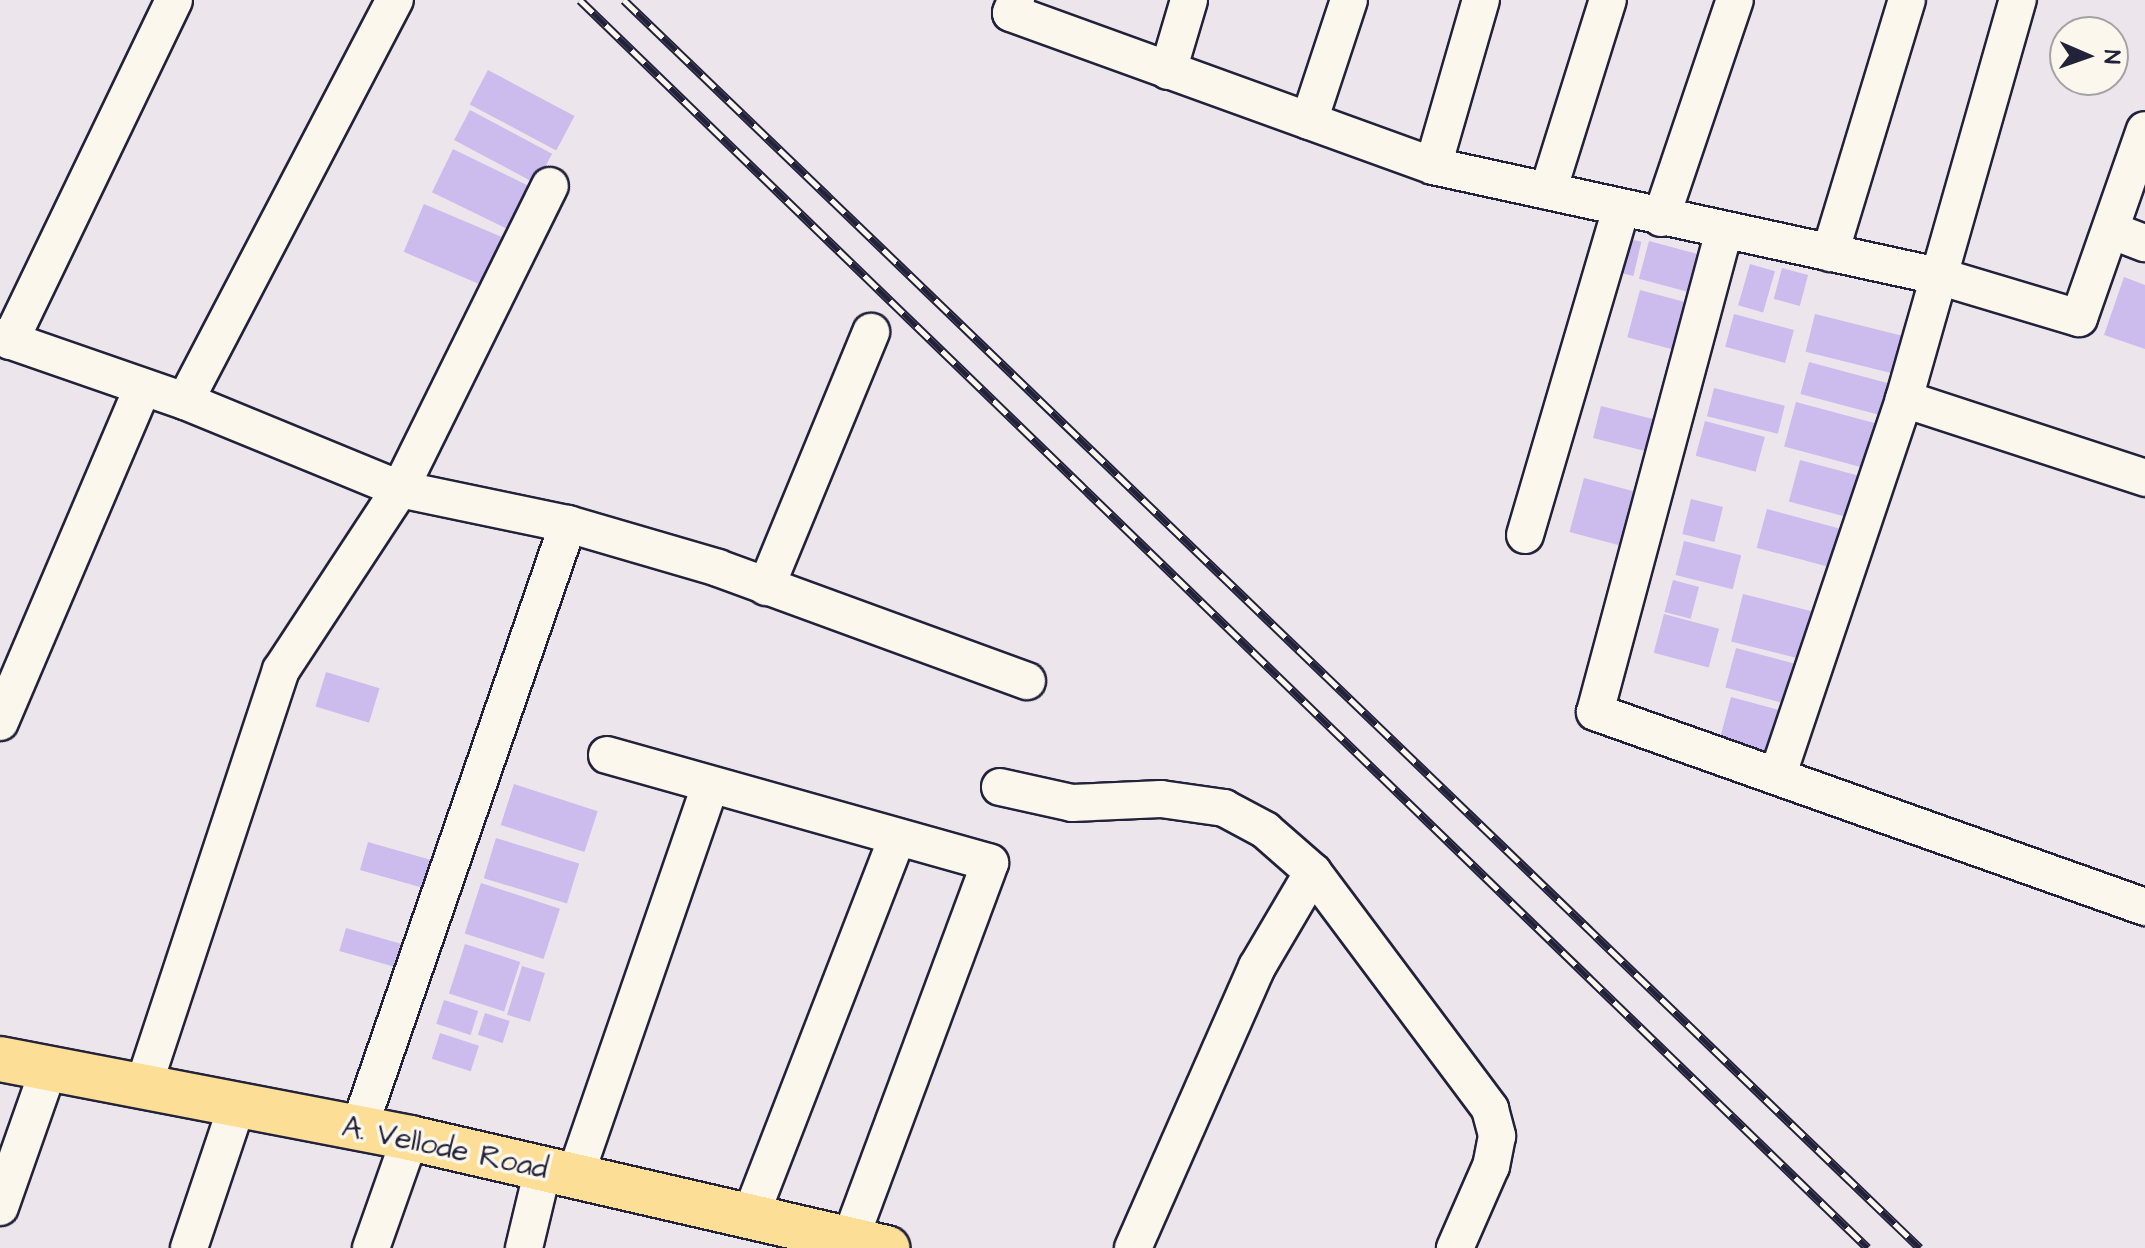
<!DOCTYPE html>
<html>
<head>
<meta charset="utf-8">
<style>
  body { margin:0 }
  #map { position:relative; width:2145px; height:1248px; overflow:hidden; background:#ede5ec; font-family:"Architects Daughter",sans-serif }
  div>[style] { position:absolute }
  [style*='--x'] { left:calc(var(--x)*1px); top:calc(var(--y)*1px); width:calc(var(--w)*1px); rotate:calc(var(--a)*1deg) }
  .building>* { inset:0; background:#cbbced; transform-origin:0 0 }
  .roads { filter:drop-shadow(2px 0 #22223b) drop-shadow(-2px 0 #22223b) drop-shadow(0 2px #22223b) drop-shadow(0 -2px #22223b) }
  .minor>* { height:36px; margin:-18px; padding:0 18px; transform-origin:18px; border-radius:18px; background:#fbf7ec }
  .major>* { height:44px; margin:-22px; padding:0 22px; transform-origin:22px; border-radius:22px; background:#fcde96 }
  .rail>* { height:9px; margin-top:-4.5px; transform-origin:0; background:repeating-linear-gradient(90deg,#fbf7ec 0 18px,#22223b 0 36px); box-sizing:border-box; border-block:2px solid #22223b }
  span { translate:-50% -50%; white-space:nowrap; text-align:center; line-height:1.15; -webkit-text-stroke:7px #fbf7ec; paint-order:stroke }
  .street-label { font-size:30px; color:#22223b }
  .north { position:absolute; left:2049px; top:16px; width:80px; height:80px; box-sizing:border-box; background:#fbf7ec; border:2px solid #a4a2a5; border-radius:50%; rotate:92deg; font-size:22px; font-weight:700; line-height:32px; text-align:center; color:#22223b }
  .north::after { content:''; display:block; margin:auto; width:28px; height:36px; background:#22223b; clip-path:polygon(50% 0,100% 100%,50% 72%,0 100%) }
</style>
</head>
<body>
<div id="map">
  <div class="building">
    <div style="left:488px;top:70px;width:98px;height:39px;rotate:28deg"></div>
    <div style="left:470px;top:110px;width:93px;height:34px;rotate:28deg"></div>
    <div style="left:453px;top:149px;width:90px;height:48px;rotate:26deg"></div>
    <div style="left:424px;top:204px;width:89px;height:52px;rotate:23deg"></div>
    <div style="left:1616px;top:236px;width:26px;height:35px;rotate:13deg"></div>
    <div style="left:1649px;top:241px;width:60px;height:39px;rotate:15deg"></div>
    <div style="left:1750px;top:264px;width:26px;height:43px;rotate:16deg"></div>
    <div style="left:1782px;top:268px;width:27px;height:32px;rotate:15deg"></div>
    <div style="clip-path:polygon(2124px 277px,2145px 285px,2145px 349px,2104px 335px)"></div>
    <div style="left:1640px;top:290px;width:57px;height:49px;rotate:15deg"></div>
    <div style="left:1734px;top:314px;width:62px;height:34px;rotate:15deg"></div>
    <div style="left:1815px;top:314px;width:93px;height:39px;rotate:14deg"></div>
    <div style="left:1809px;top:362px;width:84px;height:33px;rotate:15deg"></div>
    <div style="left:1714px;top:388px;width:73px;height:29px;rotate:14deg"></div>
    <div style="left:1796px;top:402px;width:86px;height:46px;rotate:15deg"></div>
    <div style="left:1601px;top:406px;width:66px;height:33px;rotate:14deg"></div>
    <div style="left:1705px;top:421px;width:62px;height:36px;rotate:15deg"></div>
    <div style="left:1800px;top:460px;width:63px;height:43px;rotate:15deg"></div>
    <div style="left:1584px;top:478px;width:60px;height:56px;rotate:15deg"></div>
    <div style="left:1691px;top:499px;width:33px;height:36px;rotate:14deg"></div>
    <div style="left:1767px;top:509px;width:75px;height:40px;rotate:15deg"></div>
    <div style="left:1684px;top:541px;width:59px;height:35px;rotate:14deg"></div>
    <div style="left:1673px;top:580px;width:27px;height:33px;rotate:15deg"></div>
    <div style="left:1743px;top:594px;width:77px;height:49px;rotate:14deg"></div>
    <div style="left:1664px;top:614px;width:57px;height:40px;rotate:15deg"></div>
    <div style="left:1736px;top:648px;width:62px;height:41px;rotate:15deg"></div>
    <div style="left:326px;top:672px;width:56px;height:36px;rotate:17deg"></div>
    <div style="left:1731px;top:697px;width:59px;height:49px;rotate:15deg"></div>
    <div style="left:514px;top:784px;width:88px;height:43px;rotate:18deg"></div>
    <div style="left:496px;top:838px;width:87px;height:42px;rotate:17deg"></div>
    <div style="left:368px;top:842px;width:73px;height:29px;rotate:16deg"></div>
    <div style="left:481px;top:883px;width:83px;height:53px;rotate:18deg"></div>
    <div style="left:346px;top:928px;width:66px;height:24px;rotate:16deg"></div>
    <div style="left:465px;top:944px;width:58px;height:52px;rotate:18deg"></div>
    <div style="left:522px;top:966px;width:24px;height:51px;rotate:17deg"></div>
    <div style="left:444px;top:1000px;width:36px;height:25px;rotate:18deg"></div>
    <div style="left:485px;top:1013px;width:26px;height:23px;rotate:18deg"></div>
    <div style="left:440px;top:1033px;width:41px;height:27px;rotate:18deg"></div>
  </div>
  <div class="roads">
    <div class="minor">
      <div style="--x:1016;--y:0;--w:14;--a:111"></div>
      <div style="--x:1011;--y:13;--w:449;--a:19.9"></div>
      <div style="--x:1433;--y:166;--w:517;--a:12.29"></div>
      <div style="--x:1938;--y:276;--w:147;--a:16.6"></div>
      <div style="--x:2079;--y:318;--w:199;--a:-70.7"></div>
      <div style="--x:1168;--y:71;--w:74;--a:-73.5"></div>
      <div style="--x:1309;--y:121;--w:127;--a:-71.7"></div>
      <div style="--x:1433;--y:166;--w:173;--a:-73.9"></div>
      <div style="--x:1548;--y:191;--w:200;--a:-72.6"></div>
      <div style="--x:1661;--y:218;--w:230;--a:-71.3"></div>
      <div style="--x:1724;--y:231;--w:498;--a:105"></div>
      <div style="--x:1595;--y:712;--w:584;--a:19.52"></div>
      <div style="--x:2113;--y:231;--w:34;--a:21"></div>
      <div style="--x:1830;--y:253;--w:264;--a:-73.1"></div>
      <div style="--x:0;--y:337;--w:196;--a:19.1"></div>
      <div style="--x:185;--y:401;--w:232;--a:22.3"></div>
      <div style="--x:400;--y:489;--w:172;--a:11.8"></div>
      <div style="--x:568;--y:524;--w:156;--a:16.3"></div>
      <div style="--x:718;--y:568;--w:329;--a:20.1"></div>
      <div style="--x:10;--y:341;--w:378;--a:-64.3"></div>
      <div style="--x:1904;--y:399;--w:254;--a:18.1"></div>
      <div style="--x:185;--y:401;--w:453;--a:-62.4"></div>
      <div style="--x:1525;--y:535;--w:340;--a:-73.6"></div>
      <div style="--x:766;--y:587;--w:276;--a:-67.6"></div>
      <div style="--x:0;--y:722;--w:364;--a:-66.9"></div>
      <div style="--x:607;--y:755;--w:398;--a:15.7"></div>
      <div style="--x:990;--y:863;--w:402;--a:110.4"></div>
      <div style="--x:1779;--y:771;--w:392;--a:-71.4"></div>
      <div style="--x:1904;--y:399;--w:415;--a:-74.1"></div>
      <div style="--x:1000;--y:787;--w:74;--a:12.5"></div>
      <div style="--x:1072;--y:803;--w:89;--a:-2.6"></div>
      <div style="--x:1161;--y:799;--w:64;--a:8.1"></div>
      <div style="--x:1224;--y:808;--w:47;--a:28.2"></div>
      <div style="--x:1265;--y:830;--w:64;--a:41.2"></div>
      <div style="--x:1313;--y:872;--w:296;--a:53.2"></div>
      <div style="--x:1490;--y:1109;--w:28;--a:75"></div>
      <div style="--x:1497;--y:1136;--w:31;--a:101"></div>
      <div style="--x:1491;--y:1166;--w:90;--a:113.7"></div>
      <div style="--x:143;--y:1087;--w:439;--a:-71.7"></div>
      <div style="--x:281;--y:670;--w:217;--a:-56.7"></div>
      <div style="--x:400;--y:489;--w:338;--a:-63.7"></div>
      <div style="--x:359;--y:1128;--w:639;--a:-70.91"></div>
      <div style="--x:575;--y:1176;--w:413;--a:-70.9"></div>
      <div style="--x:0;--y:1207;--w:147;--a:-70.6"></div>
      <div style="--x:750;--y:1217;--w:407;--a:-68.8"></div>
      <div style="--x:189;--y:1248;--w:151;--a:-71.4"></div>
      <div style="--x:371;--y:1248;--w:117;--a:-70.5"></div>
      <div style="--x:524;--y:1248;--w:81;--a:-76.5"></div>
      <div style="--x:1133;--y:1248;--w:307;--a:-66.2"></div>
      <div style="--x:1257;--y:967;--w:110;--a:-59.5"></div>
    </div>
    <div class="major">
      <div style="--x:0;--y:1059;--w:418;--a:10.9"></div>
      <div style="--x:410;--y:1138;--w:490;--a:13"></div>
    </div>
  </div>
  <div class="rail">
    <div style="--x:580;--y:0;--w:1793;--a:44.1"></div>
    <div style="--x:624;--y:0;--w:1799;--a:43.92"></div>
  </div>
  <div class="street-label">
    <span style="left:445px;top:1148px;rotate:12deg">A. Vellode Road</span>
  </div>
  <div class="north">N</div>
</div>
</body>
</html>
